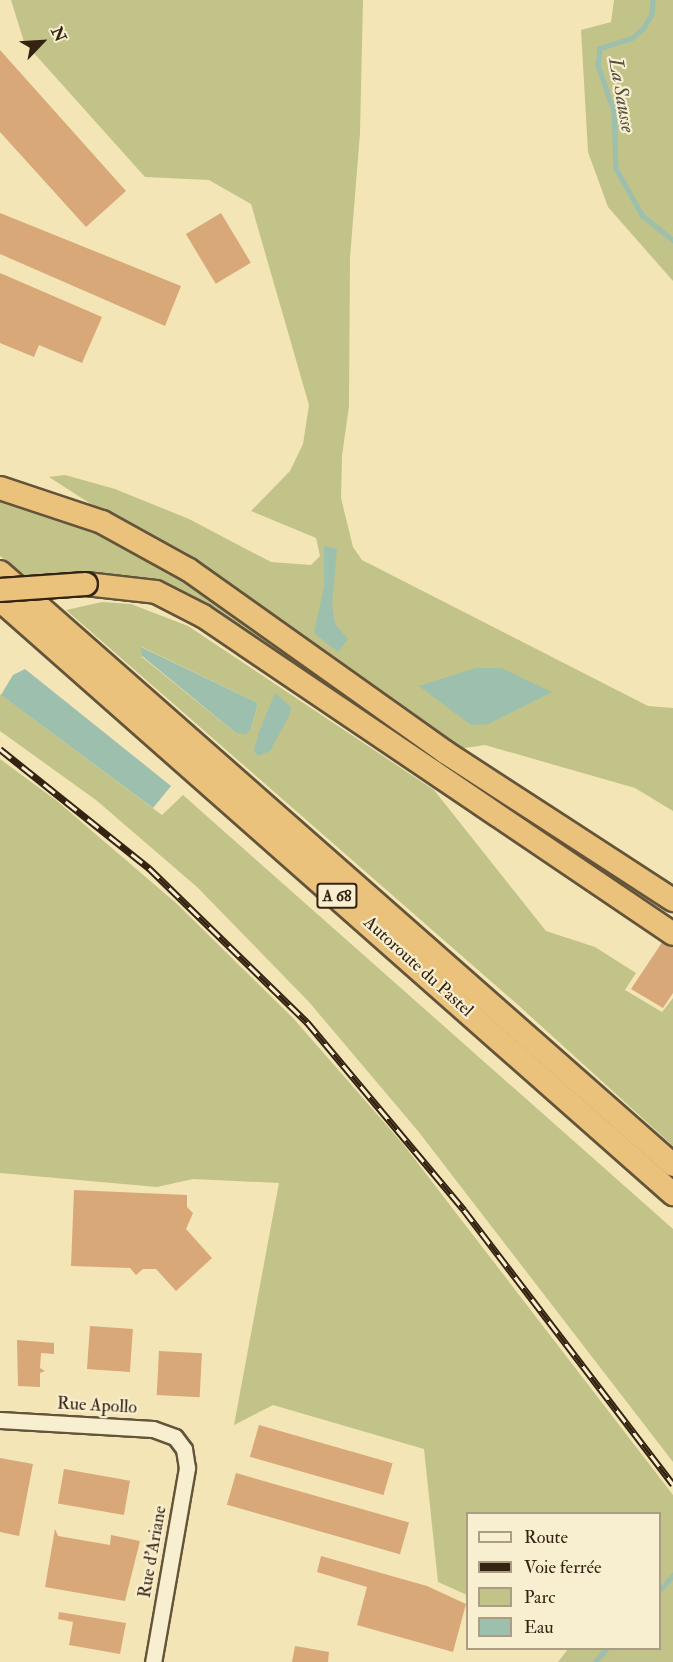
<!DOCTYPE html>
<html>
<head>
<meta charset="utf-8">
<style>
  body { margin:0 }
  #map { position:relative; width:673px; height:1662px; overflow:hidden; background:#f4e5b6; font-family:"IM FELL Double Pica",serif }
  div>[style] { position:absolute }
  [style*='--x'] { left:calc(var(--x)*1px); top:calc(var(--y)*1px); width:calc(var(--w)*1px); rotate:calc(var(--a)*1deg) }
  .green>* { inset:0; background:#c1c389 }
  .water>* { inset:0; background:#9cbfae }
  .stream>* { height:4.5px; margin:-2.25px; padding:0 2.25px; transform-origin:2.25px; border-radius:2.25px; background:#9cbfae }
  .building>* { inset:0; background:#d8a879; transform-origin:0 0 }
  .roads { filter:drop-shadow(2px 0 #64543a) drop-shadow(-2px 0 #64543a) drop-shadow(0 2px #64543a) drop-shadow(0 -2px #64543a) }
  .minor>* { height:15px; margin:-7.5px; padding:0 7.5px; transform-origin:7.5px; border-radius:7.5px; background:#f8eed0 }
  .highway>* { height:22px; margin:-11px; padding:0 11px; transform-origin:11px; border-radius:11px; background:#eac27b }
  .rail>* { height:7px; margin-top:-3.5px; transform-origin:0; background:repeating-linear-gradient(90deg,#f8eed0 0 14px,#342311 0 28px); box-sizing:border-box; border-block:2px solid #342311 }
  .bridges { filter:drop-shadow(2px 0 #342311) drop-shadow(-2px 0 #342311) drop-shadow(0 2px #342311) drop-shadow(0 -2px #342311) }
  .highway-bridge>* { height:22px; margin:-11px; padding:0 11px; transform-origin:11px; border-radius:11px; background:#eac27b }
  span { translate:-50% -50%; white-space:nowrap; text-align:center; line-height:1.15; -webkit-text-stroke:4.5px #f8eed0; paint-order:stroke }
  .shield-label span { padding:2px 4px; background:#f8eed0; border:2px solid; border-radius:4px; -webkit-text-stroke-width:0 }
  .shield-label { font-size:16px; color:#342311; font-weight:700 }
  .street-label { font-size:18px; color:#342311 }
  .water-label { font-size:20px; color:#535240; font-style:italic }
  .legend { position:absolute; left:466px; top:1512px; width:195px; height:138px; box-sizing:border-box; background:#f8eed0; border:2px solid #aa9d84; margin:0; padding:8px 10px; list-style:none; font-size:18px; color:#342311 }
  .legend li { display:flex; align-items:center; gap:12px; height:30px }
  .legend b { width:30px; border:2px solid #aa9d84 }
  .north { position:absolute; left:12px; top:12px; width:60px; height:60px; -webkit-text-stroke:4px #f8eed0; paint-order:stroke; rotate:65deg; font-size:16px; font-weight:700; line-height:24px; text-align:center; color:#342311 }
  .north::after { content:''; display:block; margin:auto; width:21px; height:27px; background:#342311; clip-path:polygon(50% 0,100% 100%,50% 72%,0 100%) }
</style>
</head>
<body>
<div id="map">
  <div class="green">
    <div style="clip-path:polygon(11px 0,363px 0,360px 133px,350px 258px,349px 406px,342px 456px,341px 498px,353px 547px,362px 560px,648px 706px,673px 708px,673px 811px,635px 788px,485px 745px,445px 751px,399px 703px,49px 477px,65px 475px,115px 489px,189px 519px,271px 562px,311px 565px,320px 556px,316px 538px,251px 511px,290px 471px,303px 444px,309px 405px,251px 204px,209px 180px,145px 177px,24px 42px)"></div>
    <div style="clip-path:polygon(614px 0,673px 0,673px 281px,608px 207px,588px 152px,581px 30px,611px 22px)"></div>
    <div style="clip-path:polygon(0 498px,94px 533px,187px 583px,453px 774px,119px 578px,103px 574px,30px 580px,0 556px)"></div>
    <div style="clip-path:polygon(evenodd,102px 602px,131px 604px,188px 626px,434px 790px,546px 931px,595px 947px,636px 973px,625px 990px,662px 1012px,673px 998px,673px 1146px,517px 1004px,66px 610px,102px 602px,142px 647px,258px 703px,251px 729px,236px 733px,142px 657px,142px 647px)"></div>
    <div style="clip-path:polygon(0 694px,162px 815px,183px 795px,673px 1229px,673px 1462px,418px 1131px,309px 1002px,197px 887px,96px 800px,0 731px)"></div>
    <div style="clip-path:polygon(0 759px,57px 801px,176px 903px,293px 1018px,403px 1144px,673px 1495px,673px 1662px,558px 1662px,568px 1649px,660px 1648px,660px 1514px,468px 1514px,467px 1595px,438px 1582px,424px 1449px,273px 1405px,234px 1425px,279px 1183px,193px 1179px,157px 1187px,0 1173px)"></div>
  </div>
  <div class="water">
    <div style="clip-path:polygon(324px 546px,337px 549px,332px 604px,335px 624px,348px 639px,338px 652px,314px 633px,324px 587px)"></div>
    <div style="clip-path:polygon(141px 647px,258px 703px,251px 729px,246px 734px,236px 733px,142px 656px)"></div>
    <div style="clip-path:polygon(476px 668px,501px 668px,552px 692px,488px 724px,471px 725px,419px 686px)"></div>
    <div style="clip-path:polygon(25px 669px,171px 786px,153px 808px,1px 695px,13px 675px)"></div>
    <div style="clip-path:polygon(275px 693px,291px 707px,289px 716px,270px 751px,258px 756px,254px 750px,259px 732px)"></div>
  </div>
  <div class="stream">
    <div style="--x:653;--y:0;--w:14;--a:94"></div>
    <div style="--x:652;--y:14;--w:16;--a:120"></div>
    <div style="--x:644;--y:28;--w:15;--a:138"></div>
    <div style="--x:633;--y:38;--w:35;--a:162"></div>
    <div style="--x:600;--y:49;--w:16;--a:97"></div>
    <div style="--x:598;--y:65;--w:49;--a:70.8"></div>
    <div style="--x:614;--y:111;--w:57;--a:88"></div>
    <div style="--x:616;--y:168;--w:54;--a:61"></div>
    <div style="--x:642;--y:215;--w:40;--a:39"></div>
    <div style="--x:660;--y:1590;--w:20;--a:-49"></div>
    <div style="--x:595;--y:1662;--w:18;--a:-49"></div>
  </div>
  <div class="building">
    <div style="clip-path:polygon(0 50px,126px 191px,86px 227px,0 132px)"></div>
    <div style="clip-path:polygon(0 213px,181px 286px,165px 326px,0 254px)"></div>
    <div style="left:221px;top:213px;width:58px;height:41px;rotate:59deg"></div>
    <div style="clip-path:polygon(0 273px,102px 317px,82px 363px,39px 345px,34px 357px,0 343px)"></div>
    <div style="clip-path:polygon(673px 926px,673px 993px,663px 1008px,631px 989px)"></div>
    <div style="clip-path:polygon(74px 1190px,187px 1195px,187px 1207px,193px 1213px,186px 1229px,212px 1258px,176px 1291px,156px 1269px,143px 1269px,136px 1275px,130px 1268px,71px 1266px)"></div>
    <div style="left:90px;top:1326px;width:43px;height:43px;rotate:4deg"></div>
    <div style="clip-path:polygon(17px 1340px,54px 1343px,54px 1354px,41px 1353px,40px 1368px,45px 1371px,40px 1373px,40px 1387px,18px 1386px)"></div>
    <div style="left:159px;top:1351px;width:43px;height:44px;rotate:3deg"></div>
    <div style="left:259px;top:1425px;width:139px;height:33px;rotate:16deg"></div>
    <div style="clip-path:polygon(0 1458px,33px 1464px,19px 1536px,0 1532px)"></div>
    <div style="left:64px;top:1469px;width:67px;height:35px;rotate:10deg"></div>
    <div style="left:236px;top:1473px;width:180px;height:33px;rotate:16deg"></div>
    <div style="clip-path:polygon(55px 1529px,58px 1536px,110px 1545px,111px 1535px,140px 1541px,125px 1601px,45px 1587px)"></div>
    <div style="clip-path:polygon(321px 1556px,427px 1586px,466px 1604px,453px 1652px,357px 1625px,367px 1587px,317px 1572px)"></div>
    <div style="clip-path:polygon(59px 1612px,126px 1623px,120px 1654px,69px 1645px,73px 1622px,58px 1619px)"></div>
    <div style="clip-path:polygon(295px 1646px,329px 1652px,328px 1662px,292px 1662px)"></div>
  </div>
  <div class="roads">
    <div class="minor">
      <div style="--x:0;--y:1420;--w:153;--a:3.4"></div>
      <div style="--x:153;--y:1429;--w:23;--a:20"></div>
      <div style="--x:175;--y:1437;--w:15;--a:53"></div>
      <div style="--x:184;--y:1449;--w:19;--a:81"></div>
      <div style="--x:187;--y:1468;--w:197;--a:99.9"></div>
    </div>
    <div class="highway">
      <div style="--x:0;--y:488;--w:108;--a:18.4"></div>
      <div style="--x:102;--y:522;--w:99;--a:28.9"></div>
      <div style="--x:189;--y:570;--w:314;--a:35.4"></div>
      <div style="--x:445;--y:752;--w:272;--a:33"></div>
      <div style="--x:0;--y:572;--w:897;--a:41.38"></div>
      <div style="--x:86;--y:584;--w:70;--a:6.5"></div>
      <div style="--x:156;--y:592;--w:53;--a:27.1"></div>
      <div style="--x:203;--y:616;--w:567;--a:34.08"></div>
      <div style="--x:0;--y:600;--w:898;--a:41.43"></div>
    </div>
  </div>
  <div class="rail">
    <div style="--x:0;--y:749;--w:191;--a:38.6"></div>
    <div style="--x:149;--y:868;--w:221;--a:44.3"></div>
    <div style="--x:307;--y:1022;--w:245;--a:50.1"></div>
    <div style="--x:464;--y:1210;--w:345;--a:52.7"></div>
  </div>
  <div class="bridges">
    <div class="highway-bridge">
      <div style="--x:0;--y:590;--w:86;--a:-4"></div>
    </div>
  </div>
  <div class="shield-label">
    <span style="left:337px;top:896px">A 68</span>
  </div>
  <div class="street-label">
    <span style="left:418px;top:967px;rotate:42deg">Autoroute du Pastel</span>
    <span style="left:97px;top:1406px;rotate:3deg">Rue Apollo</span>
    <span style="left:153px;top:1552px;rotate:-80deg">Rue d'Ariane</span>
  </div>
  <div class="water-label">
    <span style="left:622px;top:95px;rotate:80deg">La Sausse</span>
  </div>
  <ul class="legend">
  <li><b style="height:8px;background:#f8eed0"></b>Route</li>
  <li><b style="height:8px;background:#342311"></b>Voie ferrée</li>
  <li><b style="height:16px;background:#c1c389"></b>Parc</li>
  <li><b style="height:16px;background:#9cbfae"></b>Eau</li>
  </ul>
  <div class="north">N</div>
</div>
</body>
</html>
